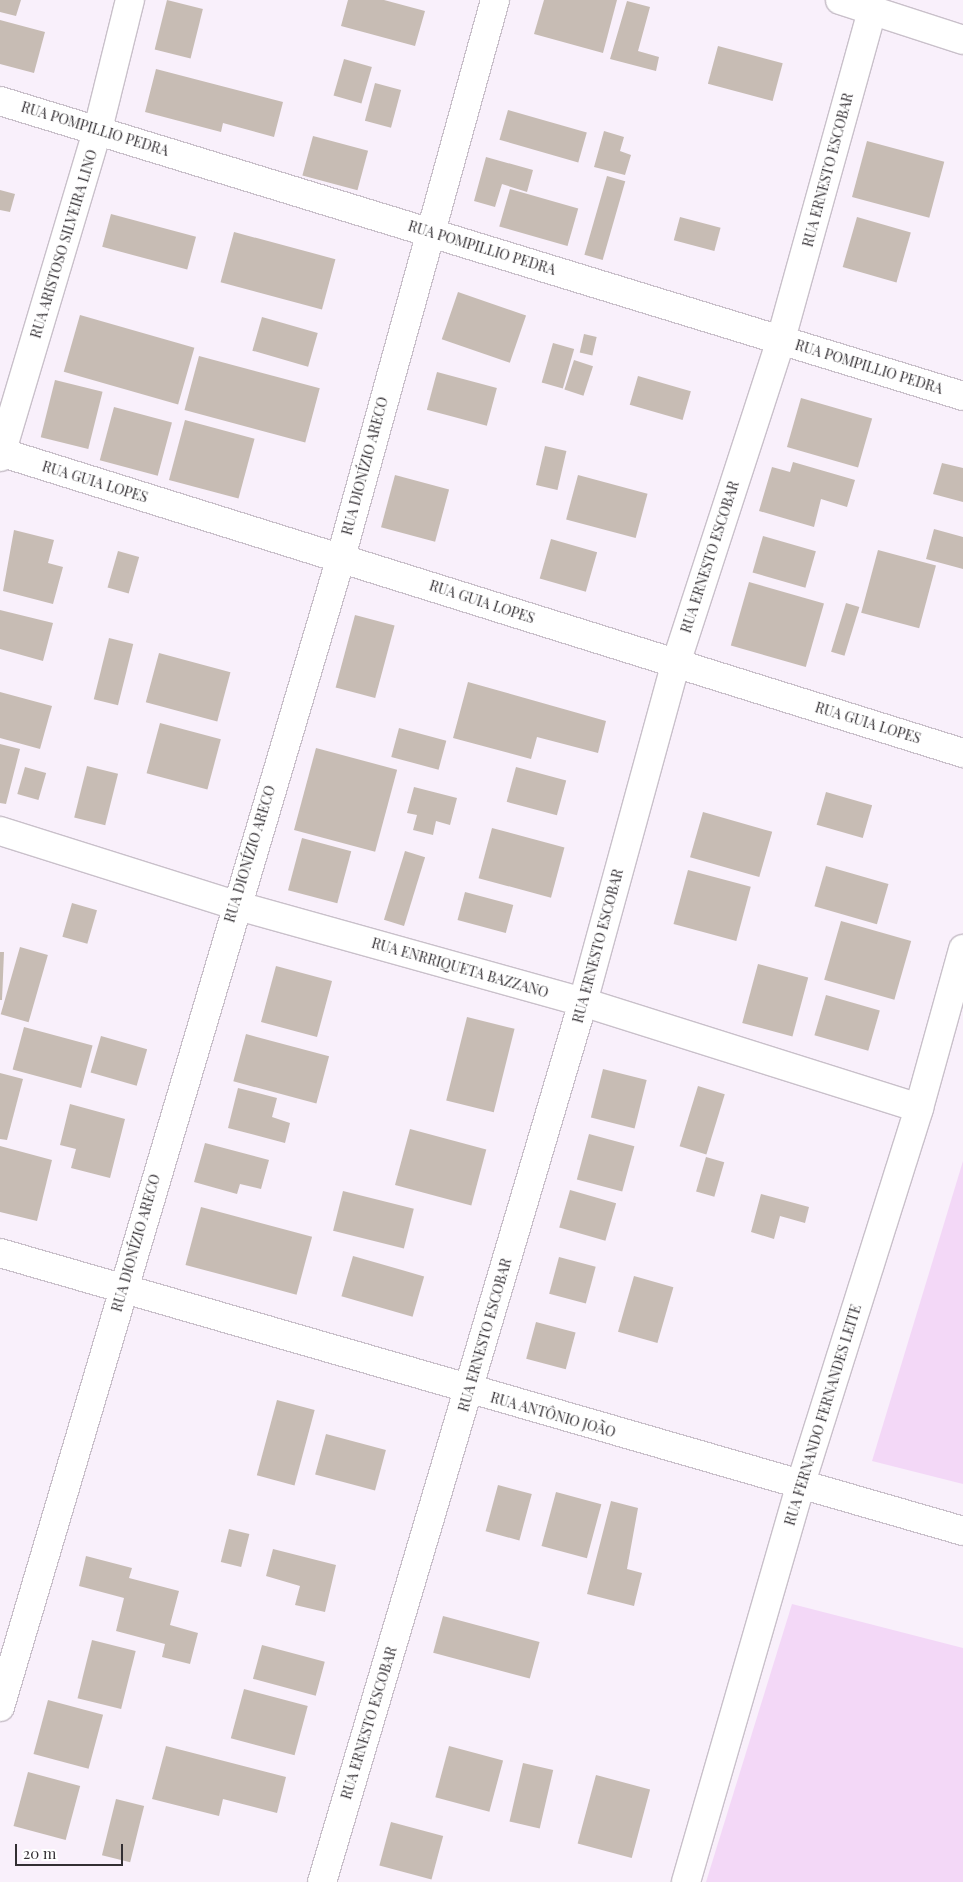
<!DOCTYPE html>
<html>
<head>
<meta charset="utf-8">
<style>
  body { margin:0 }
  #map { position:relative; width:963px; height:1882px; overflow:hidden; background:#f9f0fb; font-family:"Playfair Display",serif }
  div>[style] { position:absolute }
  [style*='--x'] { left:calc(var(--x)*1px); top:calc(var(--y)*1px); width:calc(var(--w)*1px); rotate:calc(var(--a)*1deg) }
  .green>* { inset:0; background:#f3d8f7 }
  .building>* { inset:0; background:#c7bcb4; transform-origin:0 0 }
  .roads { filter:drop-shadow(1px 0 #c9c0ca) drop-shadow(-1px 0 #c9c0ca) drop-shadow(0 1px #c9c0ca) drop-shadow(0 -1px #c9c0ca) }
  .minor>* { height:28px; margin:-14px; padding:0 14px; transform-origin:14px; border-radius:14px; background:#fff }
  span { translate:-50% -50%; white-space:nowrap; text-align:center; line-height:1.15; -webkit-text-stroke:4px #fff; paint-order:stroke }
  .street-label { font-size:14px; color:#332f33 }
  .scale { position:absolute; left:15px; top:1844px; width:108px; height:22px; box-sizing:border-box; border:2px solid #332f33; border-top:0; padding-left:6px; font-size:15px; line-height:18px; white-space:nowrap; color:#332f33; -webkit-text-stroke:4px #fff; paint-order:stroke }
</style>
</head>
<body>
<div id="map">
  <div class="green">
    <div style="clip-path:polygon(963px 1161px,963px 1484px,872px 1461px)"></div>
    <div style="clip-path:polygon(792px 1604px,963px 1648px,963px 1882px,706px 1882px)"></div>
  </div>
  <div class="building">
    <div style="clip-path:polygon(0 0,21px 0,16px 16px,0 12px)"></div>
    <div style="left:167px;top:0;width:37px;height:51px;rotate:14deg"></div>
    <div style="clip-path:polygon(348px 0,384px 0,425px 11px,415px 46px,341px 26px)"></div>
    <div style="clip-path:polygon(544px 0,617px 0,603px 53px,534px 34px)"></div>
    <div style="clip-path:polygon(627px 1px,650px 7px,638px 51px,659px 57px,656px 71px,610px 59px)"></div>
    <div style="clip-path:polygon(0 20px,45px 32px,34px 73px,0 64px)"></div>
    <div style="left:718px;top:46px;width:67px;height:39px;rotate:15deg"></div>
    <div style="left:344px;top:59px;width:29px;height:38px;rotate:16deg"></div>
    <div style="clip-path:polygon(156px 69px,283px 102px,274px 137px,223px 123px,221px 132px,145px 112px)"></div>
    <div style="left:375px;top:83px;width:27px;height:39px;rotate:15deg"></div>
    <div style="left:508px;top:110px;width:82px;height:31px;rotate:16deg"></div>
    <div style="clip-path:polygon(604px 131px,624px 137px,620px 151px,631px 155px,625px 175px,594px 167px)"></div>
    <div style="left:313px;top:136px;width:57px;height:41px;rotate:15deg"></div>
    <div style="left:867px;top:141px;width:80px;height:58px;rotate:15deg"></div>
    <div style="clip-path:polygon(486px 157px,533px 170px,527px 192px,502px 184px,495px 207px,474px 201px)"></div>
    <div style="left:607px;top:176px;width:19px;height:82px;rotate:16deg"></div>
    <div style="left:510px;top:189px;width:71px;height:39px;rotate:16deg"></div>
    <div style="clip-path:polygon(0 190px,15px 194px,10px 212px,0 210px)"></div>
    <div style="left:111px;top:214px;width:88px;height:34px;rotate:15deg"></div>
    <div style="left:680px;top:217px;width:42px;height:24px;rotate:15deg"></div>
    <div style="left:857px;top:217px;width:56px;height:52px;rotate:16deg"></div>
    <div style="left:234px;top:232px;width:105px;height:52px;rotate:15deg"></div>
    <div style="left:458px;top:292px;width:72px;height:50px;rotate:19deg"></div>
    <div style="left:80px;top:315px;width:119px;height:59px;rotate:16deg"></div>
    <div style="left:262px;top:317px;width:58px;height:35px;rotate:16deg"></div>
    <div style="left:584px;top:334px;width:13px;height:19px;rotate:13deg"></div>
    <div style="left:553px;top:343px;width:22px;height:41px;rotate:16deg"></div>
    <div style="left:199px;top:356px;width:125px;height:56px;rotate:15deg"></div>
    <div style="left:574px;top:360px;width:20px;height:31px;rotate:18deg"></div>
    <div style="left:437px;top:372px;width:62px;height:39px;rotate:15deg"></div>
    <div style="left:638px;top:376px;width:55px;height:30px;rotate:16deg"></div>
    <div style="left:55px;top:380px;width:49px;height:59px;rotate:14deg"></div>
    <div style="left:801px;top:398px;width:74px;height:51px;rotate:16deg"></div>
    <div style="left:114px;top:407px;width:60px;height:55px;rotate:15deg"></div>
    <div style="left:185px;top:420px;width:72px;height:62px;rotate:15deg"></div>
    <div style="left:545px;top:446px;width:22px;height:40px;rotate:13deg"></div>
    <div style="clip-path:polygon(793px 462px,855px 480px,847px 507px,821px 499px,814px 527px,759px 511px,772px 467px,790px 472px)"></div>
    <div style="clip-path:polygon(942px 463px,963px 468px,963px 502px,933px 494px)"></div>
    <div style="left:395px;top:475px;width:56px;height:54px;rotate:15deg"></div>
    <div style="left:578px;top:475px;width:72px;height:46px;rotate:15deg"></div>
    <div style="clip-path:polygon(934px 529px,963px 537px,963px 569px,926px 559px)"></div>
    <div style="clip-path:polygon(14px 530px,54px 540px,48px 563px,63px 567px,53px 604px,3px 591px)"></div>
    <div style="left:763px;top:536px;width:55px;height:38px;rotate:16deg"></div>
    <div style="left:551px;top:539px;width:48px;height:41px;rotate:16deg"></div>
    <div style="left:878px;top:550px;width:60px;height:65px;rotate:15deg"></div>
    <div style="left:118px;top:551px;width:22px;height:38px;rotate:16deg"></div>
    <div style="left:749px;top:582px;width:78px;height:66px;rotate:16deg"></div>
    <div style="left:846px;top:603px;width:14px;height:51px;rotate:17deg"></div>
    <div style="clip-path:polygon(0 610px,53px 623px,43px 661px,0 649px)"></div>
    <div style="left:355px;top:615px;width:41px;height:75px;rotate:15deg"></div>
    <div style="left:109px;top:638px;width:25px;height:63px;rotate:14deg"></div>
    <div style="left:159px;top:653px;width:74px;height:51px;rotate:15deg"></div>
    <div style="clip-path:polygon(468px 682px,606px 721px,598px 753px,537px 737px,531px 759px,453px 738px)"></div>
    <div style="clip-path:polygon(0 692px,52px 706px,40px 749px,0 738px)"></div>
    <div style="left:160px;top:723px;width:63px;height:52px;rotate:15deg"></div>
    <div style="left:399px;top:728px;width:49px;height:30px;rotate:15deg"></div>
    <div style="clip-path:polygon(0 744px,20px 749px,6px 804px,0 803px)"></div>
    <div style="left:316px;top:748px;width:84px;height:85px;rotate:15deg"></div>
    <div style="left:87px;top:766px;width:32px;height:53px;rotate:14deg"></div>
    <div style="left:25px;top:767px;width:22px;height:28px;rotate:16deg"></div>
    <div style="left:516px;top:767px;width:52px;height:36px;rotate:15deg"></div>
    <div style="clip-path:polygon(414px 787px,457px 798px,450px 825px,436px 821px,433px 835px,413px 830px,417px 815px,407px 813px)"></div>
    <div style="left:826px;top:792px;width:48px;height:34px;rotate:16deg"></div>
    <div style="left:703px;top:812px;width:72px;height:47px;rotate:16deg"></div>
    <div style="left:492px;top:828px;width:75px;height:52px;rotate:15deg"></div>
    <div style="left:302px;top:838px;width:51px;height:54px;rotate:15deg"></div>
    <div style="left:405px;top:851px;width:21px;height:72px;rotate:17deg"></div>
    <div style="left:826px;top:866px;width:65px;height:42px;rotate:16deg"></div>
    <div style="left:688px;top:870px;width:65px;height:56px;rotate:15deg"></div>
    <div style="left:465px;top:892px;width:50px;height:29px;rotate:15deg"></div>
    <div style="left:72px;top:903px;width:26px;height:35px;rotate:16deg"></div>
    <div style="left:841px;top:921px;width:73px;height:61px;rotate:16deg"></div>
    <div style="left:20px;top:947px;width:29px;height:70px;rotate:16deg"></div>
    <div style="clip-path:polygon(0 952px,4px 952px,2px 1000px,0 1000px)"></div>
    <div style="left:758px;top:964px;width:52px;height:61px;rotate:15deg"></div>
    <div style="left:276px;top:966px;width:58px;height:58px;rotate:15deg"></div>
    <div style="left:826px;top:995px;width:56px;height:42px;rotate:16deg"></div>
    <div style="left:467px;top:1017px;width:49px;height:86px;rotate:14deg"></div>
    <div style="left:24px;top:1027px;width:71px;height:44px;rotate:15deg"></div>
    <div style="left:246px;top:1034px;width:86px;height:49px;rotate:15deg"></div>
    <div style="left:101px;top:1036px;width:48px;height:38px;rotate:16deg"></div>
    <div style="left:603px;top:1069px;width:45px;height:50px;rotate:14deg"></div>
    <div style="clip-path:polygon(0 1073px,23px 1079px,7px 1140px,0 1139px)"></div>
    <div style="left:698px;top:1086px;width:28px;height:63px;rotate:17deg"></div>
    <div style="clip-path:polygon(238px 1088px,277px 1098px,272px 1117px,290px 1123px,285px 1143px,228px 1128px)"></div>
    <div style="clip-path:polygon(70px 1104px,125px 1119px,110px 1178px,71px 1168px,76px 1149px,60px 1145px)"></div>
    <div style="left:410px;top:1129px;width:79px;height:58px;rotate:15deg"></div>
    <div style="left:589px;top:1134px;width:47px;height:47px;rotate:15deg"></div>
    <div style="clip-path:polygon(205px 1143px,269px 1160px,261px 1189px,240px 1184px,237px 1194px,194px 1182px)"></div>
    <div style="clip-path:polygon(0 1146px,52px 1160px,37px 1221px,0 1212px)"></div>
    <div style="left:706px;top:1157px;width:19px;height:36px;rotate:16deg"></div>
    <div style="left:570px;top:1190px;width:48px;height:39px;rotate:16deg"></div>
    <div style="left:343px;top:1191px;width:73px;height:41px;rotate:14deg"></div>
    <div style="clip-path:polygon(761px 1194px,809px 1207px,805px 1223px,780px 1216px,774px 1239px,751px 1232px)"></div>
    <div style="left:201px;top:1207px;width:115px;height:60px;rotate:15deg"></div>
    <div style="left:353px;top:1256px;width:74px;height:42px;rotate:16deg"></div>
    <div style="left:559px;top:1257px;width:38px;height:38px;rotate:15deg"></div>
    <div style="left:634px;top:1276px;width:41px;height:58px;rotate:16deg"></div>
    <div style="left:536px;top:1322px;width:41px;height:38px;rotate:15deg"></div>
    <div style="left:277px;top:1400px;width:39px;height:78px;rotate:15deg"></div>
    <div style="left:326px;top:1434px;width:62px;height:42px;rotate:15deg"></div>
    <div style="left:498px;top:1485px;width:35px;height:48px;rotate:15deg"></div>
    <div style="left:556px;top:1492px;width:47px;height:56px;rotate:15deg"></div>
    <div style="clip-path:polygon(611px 1501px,638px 1508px,627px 1569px,642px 1573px,634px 1606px,587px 1594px)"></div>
    <div style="left:229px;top:1529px;width:21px;height:34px;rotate:14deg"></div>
    <div style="clip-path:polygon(273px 1549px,336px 1565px,325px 1612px,295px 1605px,300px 1586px,266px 1576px)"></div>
    <div style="clip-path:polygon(86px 1556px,132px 1568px,129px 1578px,179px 1591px,170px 1625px,198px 1633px,190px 1664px,162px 1657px,165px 1644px,116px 1631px,124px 1598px,79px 1586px)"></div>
    <div style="left:443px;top:1616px;width:100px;height:38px;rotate:15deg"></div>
    <div style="left:92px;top:1640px;width:45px;height:60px;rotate:14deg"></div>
    <div style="left:262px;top:1645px;width:65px;height:35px;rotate:15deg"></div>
    <div style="left:244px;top:1689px;width:66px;height:51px;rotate:15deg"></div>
    <div style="left:48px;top:1700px;width:57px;height:56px;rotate:15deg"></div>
    <div style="clip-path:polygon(166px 1746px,286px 1777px,277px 1813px,223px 1799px,219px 1816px,152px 1799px)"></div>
    <div style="left:449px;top:1746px;width:56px;height:53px;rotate:15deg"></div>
    <div style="left:523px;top:1763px;width:31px;height:60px;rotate:13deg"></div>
    <div style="left:28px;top:1772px;width:54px;height:56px;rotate:15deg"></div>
    <div style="left:596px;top:1775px;width:56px;height:71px;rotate:15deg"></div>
    <div style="left:116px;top:1799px;width:29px;height:58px;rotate:14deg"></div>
    <div style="left:391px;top:1822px;width:54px;height:45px;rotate:15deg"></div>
  </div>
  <div class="roads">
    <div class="minor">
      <div style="--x:840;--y:0;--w:129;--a:18"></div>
      <div style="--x:0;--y:101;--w:1007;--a:17.03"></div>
      <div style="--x:0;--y:452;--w:1009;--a:17.36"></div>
      <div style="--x:0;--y:457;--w:342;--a:-73.4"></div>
      <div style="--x:98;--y:129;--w:133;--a:-76.1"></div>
      <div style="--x:0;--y:831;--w:246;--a:17.5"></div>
      <div style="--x:235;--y:905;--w:361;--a:15.6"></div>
      <div style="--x:583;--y:1002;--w:352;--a:17.5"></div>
      <div style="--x:0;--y:1253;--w:1002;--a:16.1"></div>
      <div style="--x:0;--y:1707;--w:1199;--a:-73.48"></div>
      <div style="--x:341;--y:557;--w:578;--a:-74.54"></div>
      <div style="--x:322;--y:1882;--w:918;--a:-73.48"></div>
      <div style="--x:583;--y:1002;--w:352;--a:-74.7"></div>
      <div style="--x:676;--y:663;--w:341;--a:-72"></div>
      <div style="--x:781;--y:339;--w:341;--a:-74.5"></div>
      <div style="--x:686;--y:1882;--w:412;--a:-73.9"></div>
      <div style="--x:800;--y:1486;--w:396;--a:-72.5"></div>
      <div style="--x:919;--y:1108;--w:165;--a:-74.5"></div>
    </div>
  </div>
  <div class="street-label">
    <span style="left:95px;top:129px;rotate:17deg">RUA POMPILLIO PEDRA</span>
    <span style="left:828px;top:170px;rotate:-75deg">RUA ERNESTO ESCOBAR</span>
    <span style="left:64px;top:244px;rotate:-73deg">RUA ARISTOSO SILVEIRA LINO</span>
    <span style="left:482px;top:248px;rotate:17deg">RUA POMPILLIO PEDRA</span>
    <span style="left:869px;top:367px;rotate:17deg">RUA POMPILLIO PEDRA</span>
    <span style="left:365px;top:466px;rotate:-75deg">RUA DIONÍZIO ARECO</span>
    <span style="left:95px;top:482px;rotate:17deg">RUA GUIA LOPES</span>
    <span style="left:710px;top:557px;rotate:-72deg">RUA ERNESTO ESCOBAR</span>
    <span style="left:482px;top:602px;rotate:18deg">RUA GUIA LOPES</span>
    <span style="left:868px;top:723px;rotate:17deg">RUA GUIA LOPES</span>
    <span style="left:250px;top:854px;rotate:-73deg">RUA DIONÍZIO ARECO</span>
    <span style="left:598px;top:946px;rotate:-75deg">RUA ERNESTO ESCOBAR</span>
    <span style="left:460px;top:968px;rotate:16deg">RUA ENRRIQUETA BAZZANO</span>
    <span style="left:136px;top:1243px;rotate:-74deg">RUA DIONÍZIO ARECO</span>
    <span style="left:485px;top:1335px;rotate:-74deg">RUA ERNESTO ESCOBAR</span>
    <span style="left:553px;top:1415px;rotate:16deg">RUA ANTÔNIO JOÃO</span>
    <span style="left:823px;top:1415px;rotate:-73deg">RUA FERNANDO FERNANDES LEITE</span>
    <span style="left:369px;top:1723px;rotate:-73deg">RUA ERNESTO ESCOBAR</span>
  </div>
  <div class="scale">20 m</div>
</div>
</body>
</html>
